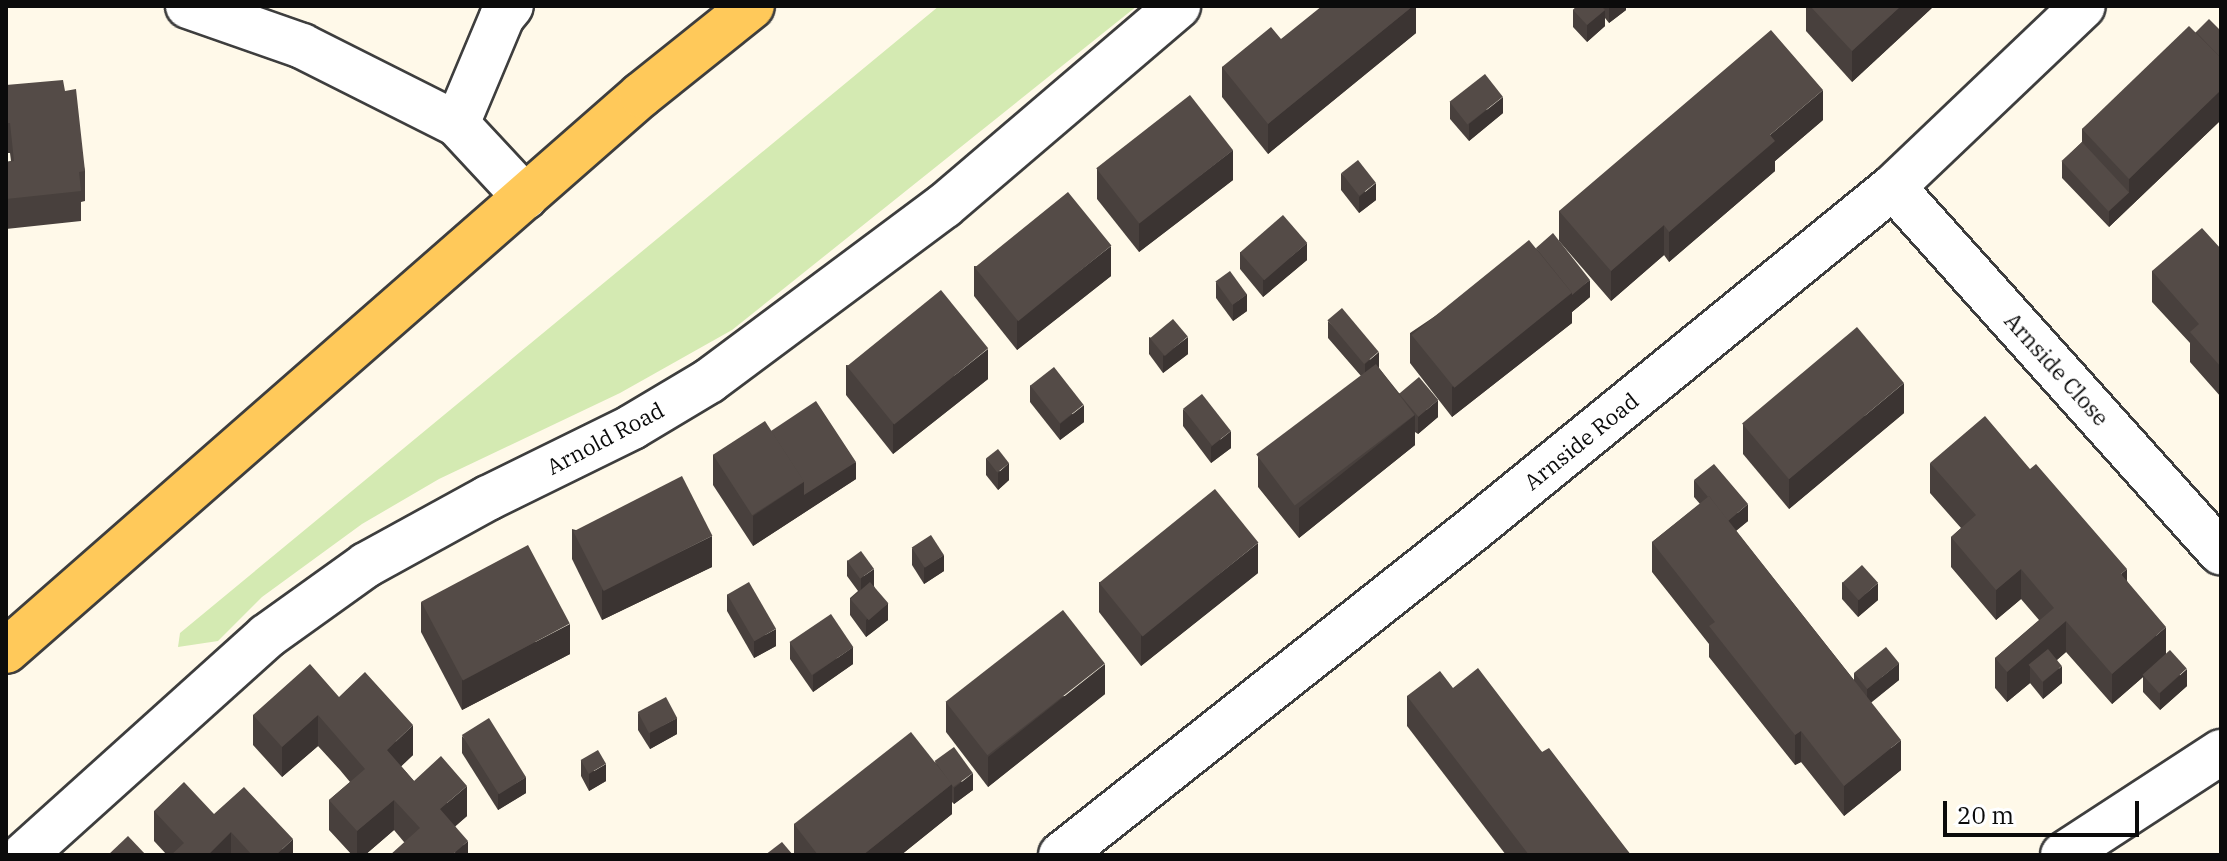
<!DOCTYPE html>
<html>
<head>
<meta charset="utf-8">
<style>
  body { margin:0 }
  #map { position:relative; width:2227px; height:861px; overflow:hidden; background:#fff9e9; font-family:"IBM Plex Serif",serif }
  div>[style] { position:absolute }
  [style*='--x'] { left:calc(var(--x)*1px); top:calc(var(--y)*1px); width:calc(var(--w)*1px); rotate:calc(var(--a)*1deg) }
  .green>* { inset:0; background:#d4eab2 }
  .roads { filter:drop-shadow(2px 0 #3e3e3e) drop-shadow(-2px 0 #3e3e3e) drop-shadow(0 2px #3e3e3e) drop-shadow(0 -2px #3e3e3e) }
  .minor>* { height:44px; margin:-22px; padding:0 22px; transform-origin:22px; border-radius:22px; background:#fff }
  .major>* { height:44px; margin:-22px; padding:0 22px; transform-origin:22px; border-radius:22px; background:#ffc95a }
  .wall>* { inset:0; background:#48403d }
  .shaded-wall>* { inset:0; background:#3b3432 }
  .building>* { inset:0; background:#544b47; transform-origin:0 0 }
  span { translate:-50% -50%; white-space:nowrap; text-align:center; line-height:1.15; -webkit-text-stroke:8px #fff; paint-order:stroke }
  .street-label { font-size:22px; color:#0b0b0b }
  .frame { position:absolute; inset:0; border:8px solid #0b0b0b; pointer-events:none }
  .scale { position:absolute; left:1943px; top:801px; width:196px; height:36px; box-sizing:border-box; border:4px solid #0b0b0b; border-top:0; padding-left:10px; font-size:24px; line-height:28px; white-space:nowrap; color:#0b0b0b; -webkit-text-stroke:6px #fff; paint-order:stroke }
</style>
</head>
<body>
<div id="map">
  <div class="green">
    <div style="clip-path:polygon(939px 6px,1137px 6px,732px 330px,620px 393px,439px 479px,362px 524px,262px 597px,218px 641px,178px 647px,180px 633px)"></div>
  </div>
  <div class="roads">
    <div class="minor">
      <div style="--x:188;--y:6;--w:121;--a:19.3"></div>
      <div style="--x:302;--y:46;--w:174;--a:26.7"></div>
      <div style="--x:457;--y:124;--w:100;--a:47"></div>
      <div style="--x:457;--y:124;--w:116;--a:-67.2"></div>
      <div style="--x:502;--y:17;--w:14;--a:-51"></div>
      <div style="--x:1893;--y:187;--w:491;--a:48.1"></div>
      <div style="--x:24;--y:855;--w:327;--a:-42"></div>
      <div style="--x:267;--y:636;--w:122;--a:-35.6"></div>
      <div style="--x:366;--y:565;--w:139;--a:-28.8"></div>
      <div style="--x:488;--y:498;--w:161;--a:-26.2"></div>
      <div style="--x:632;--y:427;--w:90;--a:-30.9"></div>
      <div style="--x:709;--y:381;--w:293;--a:-36.7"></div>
      <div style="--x:944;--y:206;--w:308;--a:-40.5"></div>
      <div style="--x:1061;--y:855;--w:524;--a:-38.34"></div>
      <div style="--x:1472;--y:530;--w:543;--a:-39.17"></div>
      <div style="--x:1893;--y:187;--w:262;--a:-43.6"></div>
      <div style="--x:2063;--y:855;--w:189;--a:-33.1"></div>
    </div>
    <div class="major">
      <div style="--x:6;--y:651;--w:844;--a:-41.21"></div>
      <div style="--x:641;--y:95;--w:142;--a:-38.7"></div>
    </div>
  </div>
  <div class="wall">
    <div style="clip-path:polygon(1416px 6px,1416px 33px,1268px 154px,1222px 97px,1222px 67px,1281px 39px)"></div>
    <div style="clip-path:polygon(1577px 6px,1626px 6px,1626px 10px,1609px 23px,1605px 18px,1605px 26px,1587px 42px,1573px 27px,1573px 10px)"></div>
    <div style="clip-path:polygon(1806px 6px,1934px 6px,1852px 82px,1806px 31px)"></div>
    <div style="clip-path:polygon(2221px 31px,2221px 120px,2109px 227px,2062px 178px,2062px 162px,2082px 142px,2082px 129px,2196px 32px)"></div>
    <div style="clip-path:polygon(6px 85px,65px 91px,85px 171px,85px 201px,81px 202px,81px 221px,6px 229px,6px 162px,11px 161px,10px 153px,6px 153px)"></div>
    <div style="clip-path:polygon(1450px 102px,1503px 113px,1469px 141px,1450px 119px)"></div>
    <div style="clip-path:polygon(1823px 120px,1775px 161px,1775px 171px,1669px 262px,1664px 255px,1611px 301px,1559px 241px,1559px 211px)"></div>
    <div style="clip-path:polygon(1097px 169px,1233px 180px,1139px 252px,1097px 199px)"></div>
    <div style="clip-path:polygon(1341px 173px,1376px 200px,1359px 213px,1341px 190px)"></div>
    <div style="clip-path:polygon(1536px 248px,1590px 297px,1572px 312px,1572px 323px,1452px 417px,1410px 363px,1410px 333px)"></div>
    <div style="clip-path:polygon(2221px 249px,2221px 397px,2190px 362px,2190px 343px,2152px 302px,2152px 271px)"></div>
    <div style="clip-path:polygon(1240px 252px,1307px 260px,1263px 297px,1240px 269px)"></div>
    <div style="clip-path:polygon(974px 266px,1111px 276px,1017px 350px,974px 296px)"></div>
    <div style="clip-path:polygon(1216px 282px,1247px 311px,1233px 321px,1216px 298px)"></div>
    <div style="clip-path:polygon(1328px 321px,1379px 368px,1399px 393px,1438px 417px,1418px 434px,1415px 432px,1415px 445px,1299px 538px,1258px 487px,1258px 457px,1361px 376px,1328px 338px)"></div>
    <div style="clip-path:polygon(1149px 337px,1188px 354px,1163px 373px,1149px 354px)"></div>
    <div style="clip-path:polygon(846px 365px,988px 379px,893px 454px,846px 395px)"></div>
    <div style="clip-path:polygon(1030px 385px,1084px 422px,1060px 440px,1030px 402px)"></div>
    <div style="clip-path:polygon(1183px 409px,1231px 448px,1211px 463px,1183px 426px)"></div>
    <div style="clip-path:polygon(1904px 413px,1789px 509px,1743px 454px,1743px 424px)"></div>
    <div style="clip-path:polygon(771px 431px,856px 479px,753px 546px,713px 485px,713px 455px)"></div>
    <div style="clip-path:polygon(986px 458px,1009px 480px,998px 490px,986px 475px)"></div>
    <div style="clip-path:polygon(1930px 463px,2127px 581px,2166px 654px,2187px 686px,2160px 710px,2143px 692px,2143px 677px,2112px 704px,2066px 652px,2057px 660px,2062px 683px,2043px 699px,2030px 683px,2007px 702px,1995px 688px,1995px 658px,2039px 620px,2021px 599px,1996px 620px,1951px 567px,1951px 537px,1961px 528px,1930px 493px)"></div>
    <div style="clip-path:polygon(1694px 480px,1748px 521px,1736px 531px,1854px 680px,1854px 673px,1899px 680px,1871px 702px,1901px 770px,1844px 816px,1801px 762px,1795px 765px,1709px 657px,1709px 644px,1652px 572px,1652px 542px,1700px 504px,1694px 497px)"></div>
    <div style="clip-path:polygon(572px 529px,712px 567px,602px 620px,572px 559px)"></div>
    <div style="clip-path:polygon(912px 548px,944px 571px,924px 584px,912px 565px)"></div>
    <div style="clip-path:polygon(847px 560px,874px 586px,888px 620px,866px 637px,850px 615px,850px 598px,858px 591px,847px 576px)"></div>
    <div style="clip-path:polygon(1258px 573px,1141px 666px,1099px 612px,1099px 582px)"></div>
    <div style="clip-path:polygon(1842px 582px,1878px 600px,1858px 617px,1842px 599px)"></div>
    <div style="clip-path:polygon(727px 594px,776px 646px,754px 658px,727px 611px)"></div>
    <div style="clip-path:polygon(421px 602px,570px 654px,462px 710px,421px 632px)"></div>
    <div style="clip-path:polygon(790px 642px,853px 664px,813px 692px,790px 659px)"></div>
    <div style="clip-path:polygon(1453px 688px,1542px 752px,1631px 855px,1506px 855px,1407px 726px,1407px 696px)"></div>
    <div style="clip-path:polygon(1105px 694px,988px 787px,946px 732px,946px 702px)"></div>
    <div style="clip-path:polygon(339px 697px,413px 755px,401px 766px,414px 781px,467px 816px,455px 826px,468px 855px,404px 842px,394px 830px,365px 855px,352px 855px,329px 830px,329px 800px,350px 782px,340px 770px,318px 746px,282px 777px,253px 745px,253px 715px)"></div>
    <div style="clip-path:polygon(638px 713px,677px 734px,650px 749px,638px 730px)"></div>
    <div style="clip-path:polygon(462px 736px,526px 793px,498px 810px,462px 753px)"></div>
    <div style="clip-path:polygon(581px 760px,606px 781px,589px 791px,581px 776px)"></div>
    <div style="clip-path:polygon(935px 762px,973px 790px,954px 804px,952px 802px,952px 814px,901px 855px,794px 854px,794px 824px)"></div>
    <div style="clip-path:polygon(154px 811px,214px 814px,293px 855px,167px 855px,154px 841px)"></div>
  </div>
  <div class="shaded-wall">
    <div style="clip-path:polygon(1413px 6px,1416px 6px,1416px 33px,1268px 154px,1268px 124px)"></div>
    <div style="clip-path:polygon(1609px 6px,1626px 6px,1626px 10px,1609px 23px)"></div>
    <div style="clip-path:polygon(1901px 6px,1934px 6px,1852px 82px,1852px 51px)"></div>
    <div style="clip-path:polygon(1605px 10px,1605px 26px,1587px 42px,1587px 25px)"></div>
    <div style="clip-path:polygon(1823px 90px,1823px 120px,1775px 161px,1775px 171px,1669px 262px,1669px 232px,1770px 135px)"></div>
    <div style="clip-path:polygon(2221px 90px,2221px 120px,2109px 227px,2109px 210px,2129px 192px,2129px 179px)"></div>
    <div style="clip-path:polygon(1503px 97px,1503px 113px,1469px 141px,1469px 124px)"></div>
    <div style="clip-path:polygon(1233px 150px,1233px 180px,1139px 252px,1139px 222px)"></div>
    <div style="clip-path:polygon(1376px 183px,1376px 200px,1359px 213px,1359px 197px)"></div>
    <div style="clip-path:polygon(1664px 225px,1664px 255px,1611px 301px,1611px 271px)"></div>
    <div style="clip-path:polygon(1307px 243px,1307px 260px,1263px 297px,1263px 280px)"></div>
    <div style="clip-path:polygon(1111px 246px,1111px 276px,1017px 350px,1017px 320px)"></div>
    <div style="clip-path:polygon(1590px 280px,1590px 297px,1572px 312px,1572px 323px,1452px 417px,1452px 387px,1572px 293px)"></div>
    <div style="clip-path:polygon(1247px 294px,1247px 311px,1233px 321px,1233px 304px)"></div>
    <div style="clip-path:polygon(1188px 337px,1188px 354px,1163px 373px,1163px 356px)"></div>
    <div style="clip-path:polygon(988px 349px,988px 379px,893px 454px,893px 424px)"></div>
    <div style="clip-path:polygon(1379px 352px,1379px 369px,1365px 381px,1365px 364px)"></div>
    <div style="clip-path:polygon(1904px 383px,1904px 413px,1789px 509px,1789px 479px)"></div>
    <div style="clip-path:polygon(1438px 400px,1438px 417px,1418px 434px,1418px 417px)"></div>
    <div style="clip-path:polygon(1084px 405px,1084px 422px,1060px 440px,1060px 424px)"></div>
    <div style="clip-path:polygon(1415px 415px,1415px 445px,1299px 538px,1299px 508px)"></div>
    <div style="clip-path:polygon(1231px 431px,1231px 448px,1211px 463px,1211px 447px)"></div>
    <div style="clip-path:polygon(856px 462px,856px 479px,753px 546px,753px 516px,804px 482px)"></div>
    <div style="clip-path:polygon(1009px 463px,1009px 480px,998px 490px,998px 473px)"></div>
    <div style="clip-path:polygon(1748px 504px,1748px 521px,1728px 537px,1728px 521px)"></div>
    <div style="clip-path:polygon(712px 536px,712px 567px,602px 620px,602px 590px)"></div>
    <div style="clip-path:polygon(1258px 543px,1258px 573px,1141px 666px,1141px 636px)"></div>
    <div style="clip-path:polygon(944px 555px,944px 571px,924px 584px,924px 567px)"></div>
    <div style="clip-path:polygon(874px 569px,874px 586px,861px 594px,861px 578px)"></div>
    <div style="clip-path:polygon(2021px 569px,2021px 599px,1996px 620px,1996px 590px)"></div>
    <div style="clip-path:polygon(2127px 569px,2127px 600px,2121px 574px)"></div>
    <div style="clip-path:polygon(1878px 583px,1878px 600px,1858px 617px,1858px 600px)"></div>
    <div style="clip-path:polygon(888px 603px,888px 620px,866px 637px,866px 620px)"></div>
    <div style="clip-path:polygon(2066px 621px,2066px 652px,2038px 676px,2030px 666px,2030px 683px,2007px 702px,2007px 672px)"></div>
    <div style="clip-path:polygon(570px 624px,570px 654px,462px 710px,462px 680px)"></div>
    <div style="clip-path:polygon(2166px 627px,2166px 657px,2112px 704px,2112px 674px)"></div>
    <div style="clip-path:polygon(776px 629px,776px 646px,754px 658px,754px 641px)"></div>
    <div style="clip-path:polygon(853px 647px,853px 664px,813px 692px,813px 675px)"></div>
    <div style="clip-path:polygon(1899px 663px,1899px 680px,1867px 706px,1867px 689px)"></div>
    <div style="clip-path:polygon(1105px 664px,1105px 694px,988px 787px,988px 757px)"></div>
    <div style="clip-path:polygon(2062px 666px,2062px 683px,2043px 699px,2043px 682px)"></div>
    <div style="clip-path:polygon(2187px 669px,2187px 686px,2160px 710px,2160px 693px)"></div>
    <div style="clip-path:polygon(318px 715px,318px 746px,282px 777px,282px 747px)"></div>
    <div style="clip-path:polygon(677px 718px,677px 734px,650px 749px,650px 732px)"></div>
    <div style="clip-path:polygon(413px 725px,413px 755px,387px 780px,387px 750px)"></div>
    <div style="clip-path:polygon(1801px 731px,1801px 762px,1795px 765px,1795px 735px)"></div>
    <div style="clip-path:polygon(1901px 740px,1901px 770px,1844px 816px,1844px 786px)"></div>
    <div style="clip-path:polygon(606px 764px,606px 781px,589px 791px,589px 774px)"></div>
    <div style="clip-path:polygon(973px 773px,973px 790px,954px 804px,954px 788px)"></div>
    <div style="clip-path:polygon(526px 777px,526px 793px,498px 810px,498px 794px)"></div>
    <div style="clip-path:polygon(952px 784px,952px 814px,901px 855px,863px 855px)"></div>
    <div style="clip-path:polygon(467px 786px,467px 816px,440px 840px,440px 809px)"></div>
    <div style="clip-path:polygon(394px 800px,394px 830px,365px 855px,357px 855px,357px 831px)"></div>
    <div style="clip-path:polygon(231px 832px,231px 855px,208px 855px)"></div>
    <div style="clip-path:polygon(293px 839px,293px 855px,276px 855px)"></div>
    <div style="clip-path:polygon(468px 841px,468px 855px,452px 855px)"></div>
  </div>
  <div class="building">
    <div style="clip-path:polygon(1322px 6px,1413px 6px,1268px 124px,1222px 67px,1271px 27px,1281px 39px)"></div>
    <div style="clip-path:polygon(1577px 6px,1601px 6px,1605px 10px,1587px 25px,1573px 10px)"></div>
    <div style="clip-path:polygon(1810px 6px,1901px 6px,1852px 51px)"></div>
    <div style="clip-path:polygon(2209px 19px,2221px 31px,2221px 54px,2219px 56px,2196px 32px)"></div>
    <div style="clip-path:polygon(2189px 26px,2221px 58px,2221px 90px,2129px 179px,2082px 129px)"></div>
    <div style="clip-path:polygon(1771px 30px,1823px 90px,1770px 135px,1775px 141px,1669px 232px,1664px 225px,1611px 271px,1559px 211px)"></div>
    <div style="left:1485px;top:74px;width:29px;height:45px;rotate:52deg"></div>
    <div style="clip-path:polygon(63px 80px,65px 91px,76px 89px,85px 171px,79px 172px,81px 191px,6px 199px,6px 162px,14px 161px,10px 123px,6px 123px,6px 85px)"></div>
    <div style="left:1190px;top:95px;width:70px;height:119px;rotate:52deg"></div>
    <div style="left:2082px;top:142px;width:69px;height:28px;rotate:47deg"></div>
    <div style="left:1358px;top:160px;width:29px;height:21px;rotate:52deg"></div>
    <div style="left:1068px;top:192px;width:69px;height:120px;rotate:51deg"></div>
    <div style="left:1283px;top:215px;width:37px;height:57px;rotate:49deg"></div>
    <div style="clip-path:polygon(2202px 228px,2221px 249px,2221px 367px,2190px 332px,2199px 324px,2152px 271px)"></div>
    <div style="clip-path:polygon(1553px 233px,1590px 280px,1572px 295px,1572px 293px,1536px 248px)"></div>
    <div style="left:1529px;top:240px;width:68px;height:151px;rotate:51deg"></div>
    <div style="left:1230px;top:271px;width:29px;height:18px;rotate:54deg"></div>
    <div style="left:941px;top:290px;width:75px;height:121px;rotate:51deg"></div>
    <div style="left:1342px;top:308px;width:57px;height:19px;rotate:50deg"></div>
    <div style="left:1173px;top:319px;width:23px;height:30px;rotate:50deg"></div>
    <div style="left:1857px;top:327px;width:73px;height:150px;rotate:50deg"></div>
    <div style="left:1376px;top:364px;width:64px;height:150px;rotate:53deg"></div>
    <div style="left:1054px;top:367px;width:48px;height:30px;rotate:52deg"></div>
    <div style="left:1419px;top:377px;width:30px;height:26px;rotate:50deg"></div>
    <div style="left:1202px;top:394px;width:47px;height:24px;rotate:52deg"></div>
    <div style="clip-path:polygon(816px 401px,856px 462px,804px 495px,804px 482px,771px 431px)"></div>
    <div style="clip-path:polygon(1985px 416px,2030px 469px,2036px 464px,2127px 569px,2121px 574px,2166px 627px,2112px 674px,2066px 621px,2007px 672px,1995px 658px,2054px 608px,2021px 569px,1996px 590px,1951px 537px,1976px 515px,1930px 463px)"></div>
    <div style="left:765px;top:421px;width:72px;height:62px;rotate:57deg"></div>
    <div style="left:998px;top:449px;width:18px;height:15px;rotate:52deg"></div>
    <div style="clip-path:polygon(1714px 464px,1748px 504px,1728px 521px,1709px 496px,1708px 497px,1694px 480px)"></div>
    <div style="left:682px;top:476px;width:67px;height:122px;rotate:63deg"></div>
    <div style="left:1215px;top:489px;width:69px;height:149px;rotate:51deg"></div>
    <div style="clip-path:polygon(1709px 496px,1901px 740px,1844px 786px,1801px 731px,1795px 735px,1709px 626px,1715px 622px,1652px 542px)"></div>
    <div style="left:931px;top:535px;width:24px;height:23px;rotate:57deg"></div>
    <div style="left:528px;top:545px;width:89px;height:121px;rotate:62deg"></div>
    <div style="left:861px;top:551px;width:22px;height:17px;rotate:54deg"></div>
    <div style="left:1862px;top:565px;width:24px;height:26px;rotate:48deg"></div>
    <div style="left:749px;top:582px;width:54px;height:25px;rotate:60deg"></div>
    <div style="left:870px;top:582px;width:28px;height:26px;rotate:49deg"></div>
    <div style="left:1063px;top:610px;width:68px;height:149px;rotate:52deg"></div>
    <div style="left:831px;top:614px;width:40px;height:50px;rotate:56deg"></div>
    <div style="left:1886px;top:647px;width:21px;height:41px;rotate:51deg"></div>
    <div style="left:2048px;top:649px;width:22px;height:25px;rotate:51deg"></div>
    <div style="left:2170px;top:650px;width:25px;height:37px;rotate:48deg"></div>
    <div style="clip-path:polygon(310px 664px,339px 697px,365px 672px,413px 725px,387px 750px,414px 781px,441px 756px,467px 786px,440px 809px,468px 841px,452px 855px,390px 855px,420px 828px,394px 800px,357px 831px,329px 800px,365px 769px,318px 715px,282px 747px,253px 715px)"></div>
    <div style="clip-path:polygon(1478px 668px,1542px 752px,1549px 748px,1631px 855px,1529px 855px,1407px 696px,1440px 671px,1453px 688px)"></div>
    <div style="left:666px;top:697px;width:24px;height:32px;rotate:62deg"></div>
    <div style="left:489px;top:718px;width:70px;height:32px;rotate:58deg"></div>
    <div style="clip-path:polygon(911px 732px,952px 784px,863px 855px,818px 855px,794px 824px)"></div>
    <div style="left:954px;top:747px;width:32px;height:24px;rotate:54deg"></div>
    <div style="left:598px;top:750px;width:16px;height:20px;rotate:60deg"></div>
    <div style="clip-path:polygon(184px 782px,214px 814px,244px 787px,293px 839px,276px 855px,252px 855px,231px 832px,208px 855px,171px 855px,184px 843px,154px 811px)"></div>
    <div style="clip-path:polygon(128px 836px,146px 855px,108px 855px)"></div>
    <div style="clip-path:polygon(782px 842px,793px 855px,765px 855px)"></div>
  </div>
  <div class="street-label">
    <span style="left:2057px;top:369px;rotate:48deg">Arnside Close</span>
    <span style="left:605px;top:438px;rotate:-28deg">Arnold Road</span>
    <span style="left:1581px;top:441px;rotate:-39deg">Arnside Road</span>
  </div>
  <div class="frame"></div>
  <div class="scale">20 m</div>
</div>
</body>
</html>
